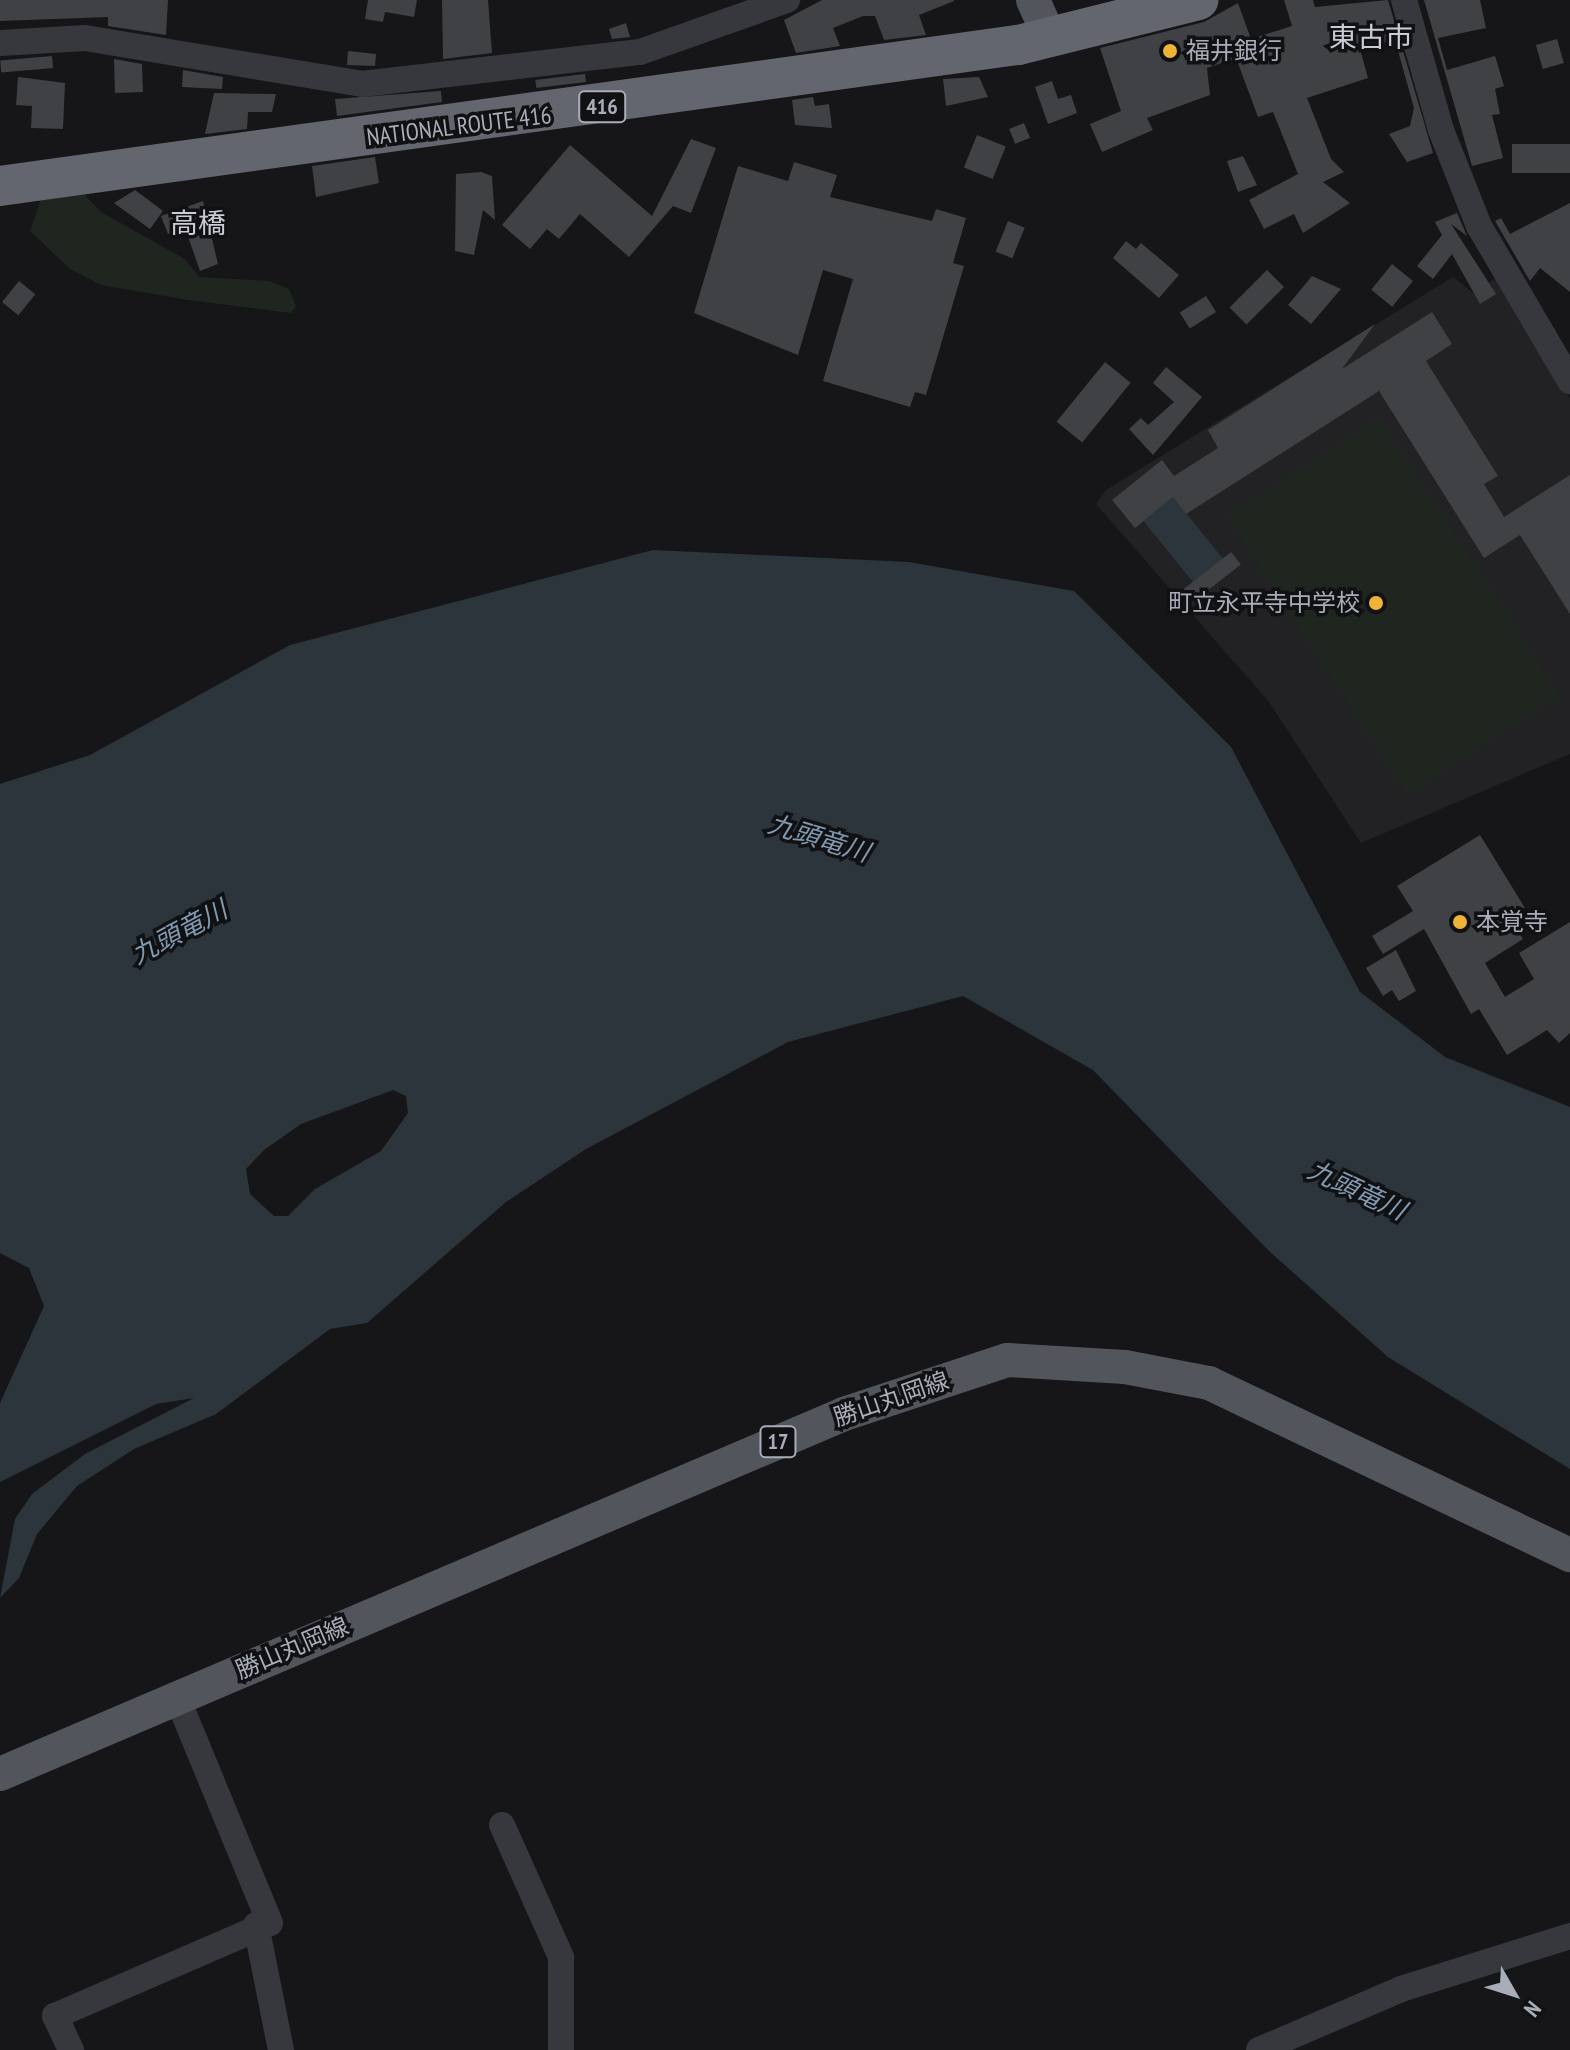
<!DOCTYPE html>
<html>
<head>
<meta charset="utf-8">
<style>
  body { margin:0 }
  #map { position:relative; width:1570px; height:2050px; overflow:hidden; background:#161618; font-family:"PT Sans Narrow","Noto Sans JP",sans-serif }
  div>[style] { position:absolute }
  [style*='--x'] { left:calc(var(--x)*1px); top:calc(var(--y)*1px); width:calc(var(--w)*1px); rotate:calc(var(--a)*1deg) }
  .built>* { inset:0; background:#222225 }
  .green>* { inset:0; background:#1e261f; transform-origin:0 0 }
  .water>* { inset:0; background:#2c353c; transform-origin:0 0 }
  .building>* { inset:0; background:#404145; transform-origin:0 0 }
  .minor>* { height:26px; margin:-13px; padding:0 13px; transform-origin:13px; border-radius:13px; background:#37383d }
  .major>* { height:34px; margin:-17px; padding:0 17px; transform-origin:17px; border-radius:17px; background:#53555c }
  .highway>* { height:40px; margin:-20px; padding:0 20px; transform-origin:20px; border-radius:20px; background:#63666e }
  .dots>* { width:22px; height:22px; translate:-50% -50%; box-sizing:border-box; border:4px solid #111113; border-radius:50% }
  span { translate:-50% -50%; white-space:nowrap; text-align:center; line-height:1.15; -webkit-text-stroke:7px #111113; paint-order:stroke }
  .shield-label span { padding:2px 6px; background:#111113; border:2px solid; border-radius:6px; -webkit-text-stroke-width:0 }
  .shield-label { font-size:22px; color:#a8adb8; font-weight:700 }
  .poi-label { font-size:24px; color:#a8adb8 }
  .left { translate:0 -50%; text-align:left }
  .right { translate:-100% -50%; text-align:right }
  .street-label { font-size:24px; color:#a8adb8 }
  .water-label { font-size:26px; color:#809ab2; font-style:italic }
  .quarter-label { font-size:28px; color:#c9ccd4 }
  .north { position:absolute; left:1474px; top:1954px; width:80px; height:80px; -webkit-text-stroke:6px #111113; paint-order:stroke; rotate:129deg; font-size:22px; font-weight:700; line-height:32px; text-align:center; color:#a8adb8 }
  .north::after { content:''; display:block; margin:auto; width:28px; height:36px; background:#a8adb8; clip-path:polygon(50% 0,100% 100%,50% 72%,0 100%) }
</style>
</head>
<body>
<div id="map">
  <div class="built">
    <div style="clip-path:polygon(1453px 277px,1472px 292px,1496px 278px,1570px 398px,1570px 754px,1361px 843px,1269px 702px,1096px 504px,1106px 490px)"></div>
  </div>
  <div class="green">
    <div style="clip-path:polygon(84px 194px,101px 212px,185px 259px,199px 277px,269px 281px,289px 289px,296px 306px,291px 313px,188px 300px,101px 285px,70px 269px,30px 231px,42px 196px)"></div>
    <div style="left:1379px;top:418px;width:331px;height:181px;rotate:57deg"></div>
  </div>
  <div class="water">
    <div style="left:1173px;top:497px;width:80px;height:38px;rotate:51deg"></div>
    <div style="clip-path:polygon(evenodd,653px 550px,909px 562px,1074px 591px,1231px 747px,1360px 992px,1445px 1057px,1570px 1107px,1570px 1469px,1388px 1357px,1269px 1251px,1093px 1070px,963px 996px,788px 1042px,586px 1149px,506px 1202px,367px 1323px,330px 1329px,216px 1414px,134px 1449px,77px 1486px,37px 1534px,19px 1578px,0 1598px,15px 1519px,32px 1494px,85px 1454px,194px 1398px,156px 1404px,0 1482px,0 1403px,44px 1306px,29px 1268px,0 1253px,0 784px,90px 755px,290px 645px,653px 550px,393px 1090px,406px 1096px,408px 1113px,381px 1151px,315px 1189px,288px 1216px,274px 1216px,250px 1194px,246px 1169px,264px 1150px,301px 1124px,393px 1090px)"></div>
  </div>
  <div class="building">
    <div style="clip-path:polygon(0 0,168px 0,166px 35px,108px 26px,108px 17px,0 21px)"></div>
    <div style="clip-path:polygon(368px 0,417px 0,414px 17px,385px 12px,383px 22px,365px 19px)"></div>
    <div style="clip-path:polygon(442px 0,488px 0,492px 53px,443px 59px)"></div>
    <div style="clip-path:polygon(822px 0,954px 0,954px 1px,919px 15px,926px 35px,884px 40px,875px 16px,863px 16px,833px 28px,840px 46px,796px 53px,784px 20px)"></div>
    <div style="clip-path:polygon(1284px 0,1313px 0,1315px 7px,1388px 0,1433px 153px,1407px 162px,1389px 134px,1410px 126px,1414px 108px,1395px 40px,1360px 49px,1368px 78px,1307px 98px,1331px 159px,1344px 172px,1323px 182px,1350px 203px,1303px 233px,1294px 214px,1264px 229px,1249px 200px,1298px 174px,1273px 112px,1258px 117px,1236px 58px,1207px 68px,1210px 95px,1147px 118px,1153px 130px,1102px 152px,1090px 124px,1121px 111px,1100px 48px,1204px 22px,1238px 3px,1251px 39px,1292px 26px)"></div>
    <div style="clip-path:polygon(1424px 0,1480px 0,1486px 28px,1438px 38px,1447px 70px,1495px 56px,1504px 86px,1495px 89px,1500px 114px,1492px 115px,1503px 158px,1472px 166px)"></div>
    <div style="clip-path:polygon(626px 23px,630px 37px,612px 39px,609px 29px)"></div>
    <div style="left:1557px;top:39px;width:25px;height:22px;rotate:74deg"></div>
    <div style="clip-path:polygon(348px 51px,376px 54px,375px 66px,347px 65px)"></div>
    <div style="left:52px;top:56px;width:12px;height:52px;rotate:85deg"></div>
    <div style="clip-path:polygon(114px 59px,142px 64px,143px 92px,115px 93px)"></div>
    <div style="clip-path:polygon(183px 70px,223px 77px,222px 89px,182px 87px)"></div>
    <div style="left:585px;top:74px;width:8px;height:50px;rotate:83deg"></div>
    <div style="clip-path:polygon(18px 77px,65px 83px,63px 129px,31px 128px,32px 106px,16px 105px)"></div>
    <div style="clip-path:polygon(979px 77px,988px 97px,946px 106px,943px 79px)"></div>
    <div style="clip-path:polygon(1052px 81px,1058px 99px,1071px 95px,1077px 113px,1048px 124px,1035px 87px)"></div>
    <div style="clip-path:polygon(441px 91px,442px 102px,337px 116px,335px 99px)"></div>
    <div style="clip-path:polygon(214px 93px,276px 94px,272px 112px,248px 112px,247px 129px,205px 134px)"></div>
    <div style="clip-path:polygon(813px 97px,815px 106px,829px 104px,832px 128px,795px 125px,792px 100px)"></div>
    <div style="left:1024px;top:123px;width:16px;height:16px;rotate:68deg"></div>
    <div style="left:977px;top:135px;width:31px;height:35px;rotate:22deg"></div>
    <div style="clip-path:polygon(691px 139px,716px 148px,691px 213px,673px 206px,629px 257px,580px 214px,559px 239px,547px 229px,530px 249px,502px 225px,570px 145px,652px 216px)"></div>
    <div style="left:1570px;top:144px;width:29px;height:58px;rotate:90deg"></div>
    <div style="clip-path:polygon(1243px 156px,1257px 185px,1238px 192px,1227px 161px)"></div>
    <div style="clip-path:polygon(375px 157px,379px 183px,316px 197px,312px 166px)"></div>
    <div style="clip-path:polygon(794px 162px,837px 175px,830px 197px,932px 221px,936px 209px,966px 218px,953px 263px,964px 266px,926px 395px,915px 392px,910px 407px,823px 381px,853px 279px,823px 270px,798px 355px,694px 313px,738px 166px,788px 181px)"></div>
    <div style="clip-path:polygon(481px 172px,492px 176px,495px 220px,483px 210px,474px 255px,455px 251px,456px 174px)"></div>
    <div style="clip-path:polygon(135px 190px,163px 211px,150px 229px,114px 203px)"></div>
    <div style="clip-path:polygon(203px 201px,218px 264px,200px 271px,185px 228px,168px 234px,161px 216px)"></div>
    <div style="clip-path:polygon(1570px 203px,1570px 292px,1540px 268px,1530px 281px,1495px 221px,1501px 218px,1510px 234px)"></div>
    <div style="clip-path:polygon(1457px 213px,1467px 236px,1451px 224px,1496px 294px,1480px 304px,1452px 254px,1433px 279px,1417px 266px,1442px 235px,1435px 222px)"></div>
    <div style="left:1008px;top:221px;width:18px;height:33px;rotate:22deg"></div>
    <div style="clip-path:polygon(1126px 241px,1136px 249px,1141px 243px,1179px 275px,1159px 298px,1113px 258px)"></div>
    <div style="left:1392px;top:264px;width:27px;height:33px;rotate:39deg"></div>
    <div style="left:1267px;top:270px;width:24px;height:53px;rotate:45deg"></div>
    <div style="clip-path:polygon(1312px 276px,1341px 289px,1311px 324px,1288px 305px)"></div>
    <div style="left:19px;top:281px;width:21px;height:27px;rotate:39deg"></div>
    <div style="left:1206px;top:296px;width:19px;height:31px;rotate:58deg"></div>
    <div style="clip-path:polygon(1432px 312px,1452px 344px,1426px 361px,1498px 476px,1484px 484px,1504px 517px,1570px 475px,1570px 614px,1520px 535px,1484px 558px,1379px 391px,1186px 514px,1173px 497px,1135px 528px,1112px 500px,1162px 460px,1174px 476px,1218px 448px,1208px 430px,1375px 324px,1342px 369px)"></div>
    <div style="left:1105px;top:362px;width:33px;height:77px;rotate:39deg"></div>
    <div style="clip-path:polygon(1166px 367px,1202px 397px,1153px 455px,1129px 429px,1141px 418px,1148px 425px,1174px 402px,1153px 383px)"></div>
    <div style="left:1231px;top:552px;width:16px;height:60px;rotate:52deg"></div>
    <div style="clip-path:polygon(1480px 835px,1525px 908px,1510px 918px,1523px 939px,1485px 963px,1505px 997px,1534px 979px,1519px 953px,1570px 922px,1570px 1033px,1559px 1043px,1547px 1030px,1507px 1055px,1479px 1009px,1471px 1014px,1424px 929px,1383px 954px,1372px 936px,1413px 911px,1397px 886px)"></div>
    <div style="clip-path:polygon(1396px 950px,1416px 991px,1399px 1001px,1392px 990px,1383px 996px,1366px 968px)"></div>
  </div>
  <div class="minor">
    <div style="--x:1404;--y:0;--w:135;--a:74.1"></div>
    <div style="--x:1441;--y:130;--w:103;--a:68.4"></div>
    <div style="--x:1479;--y:226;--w:180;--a:59.6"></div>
    <div style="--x:0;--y:43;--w:85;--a:-3.4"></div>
    <div style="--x:85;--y:38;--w:281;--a:9.4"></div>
    <div style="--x:362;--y:84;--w:280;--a:-6.6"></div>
    <div style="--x:640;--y:52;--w:156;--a:-19.5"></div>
    <div style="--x:502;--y:1825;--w:145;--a:65.9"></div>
    <div style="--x:561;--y:1957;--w:93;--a:90"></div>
    <div style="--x:256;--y:1925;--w:127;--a:78.7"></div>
    <div style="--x:71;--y:2050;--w:38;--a:-115"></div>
    <div style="--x:55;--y:2016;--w:234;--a:-23.4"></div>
    <div style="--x:270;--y:1923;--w:244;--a:-112.4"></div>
    <div style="--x:1259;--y:2050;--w:155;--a:-23.2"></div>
    <div style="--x:1401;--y:1989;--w:177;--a:-17.4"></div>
  </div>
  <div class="major">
    <div style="--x:1033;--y:0;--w:42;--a:65.9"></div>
    <div style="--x:0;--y:1774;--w:918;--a:-23.1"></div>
    <div style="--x:844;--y:1414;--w:172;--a:-18.3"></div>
    <div style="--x:1007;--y:1360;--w:118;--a:3.4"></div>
    <div style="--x:1125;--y:1367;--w:86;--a:10.8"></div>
    <div style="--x:1209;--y:1383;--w:400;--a:25.5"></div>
  </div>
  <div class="highway">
    <div style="--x:0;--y:186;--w:1028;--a:-7.89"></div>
    <div style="--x:1018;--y:45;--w:186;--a:-14"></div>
  </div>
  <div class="dots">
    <div style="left:1170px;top:51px;background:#efb337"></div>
    <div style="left:1376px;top:603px;background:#efb337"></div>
    <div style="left:1460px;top:922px;background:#efb337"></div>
  </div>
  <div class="shield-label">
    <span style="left:602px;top:107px">416</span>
    <span style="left:778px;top:1442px">17</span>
  </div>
  <div class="poi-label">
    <span class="left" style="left:1186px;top:51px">福井銀行</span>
    <span class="right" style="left:1360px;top:603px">町立永平寺中学校</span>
    <span class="left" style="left:1476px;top:922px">本覚寺</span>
  </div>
  <div class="street-label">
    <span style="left:459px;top:126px;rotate:-7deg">NATIONAL ROUTE 416</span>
    <span style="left:891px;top:1399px;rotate:-19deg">勝山丸岡線</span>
    <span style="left:292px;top:1648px;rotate:-23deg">勝山丸岡線</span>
  </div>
  <div class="water-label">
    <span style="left:819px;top:838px;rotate:17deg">九頭竜川</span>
    <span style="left:179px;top:932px;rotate:-28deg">九頭竜川</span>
    <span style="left:1357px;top:1190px;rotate:25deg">九頭竜川</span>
  </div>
  <div class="quarter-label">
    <span style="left:1371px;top:37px">東古市</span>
    <span style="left:198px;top:223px">高橋</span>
  </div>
  <div class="north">N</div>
</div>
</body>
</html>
